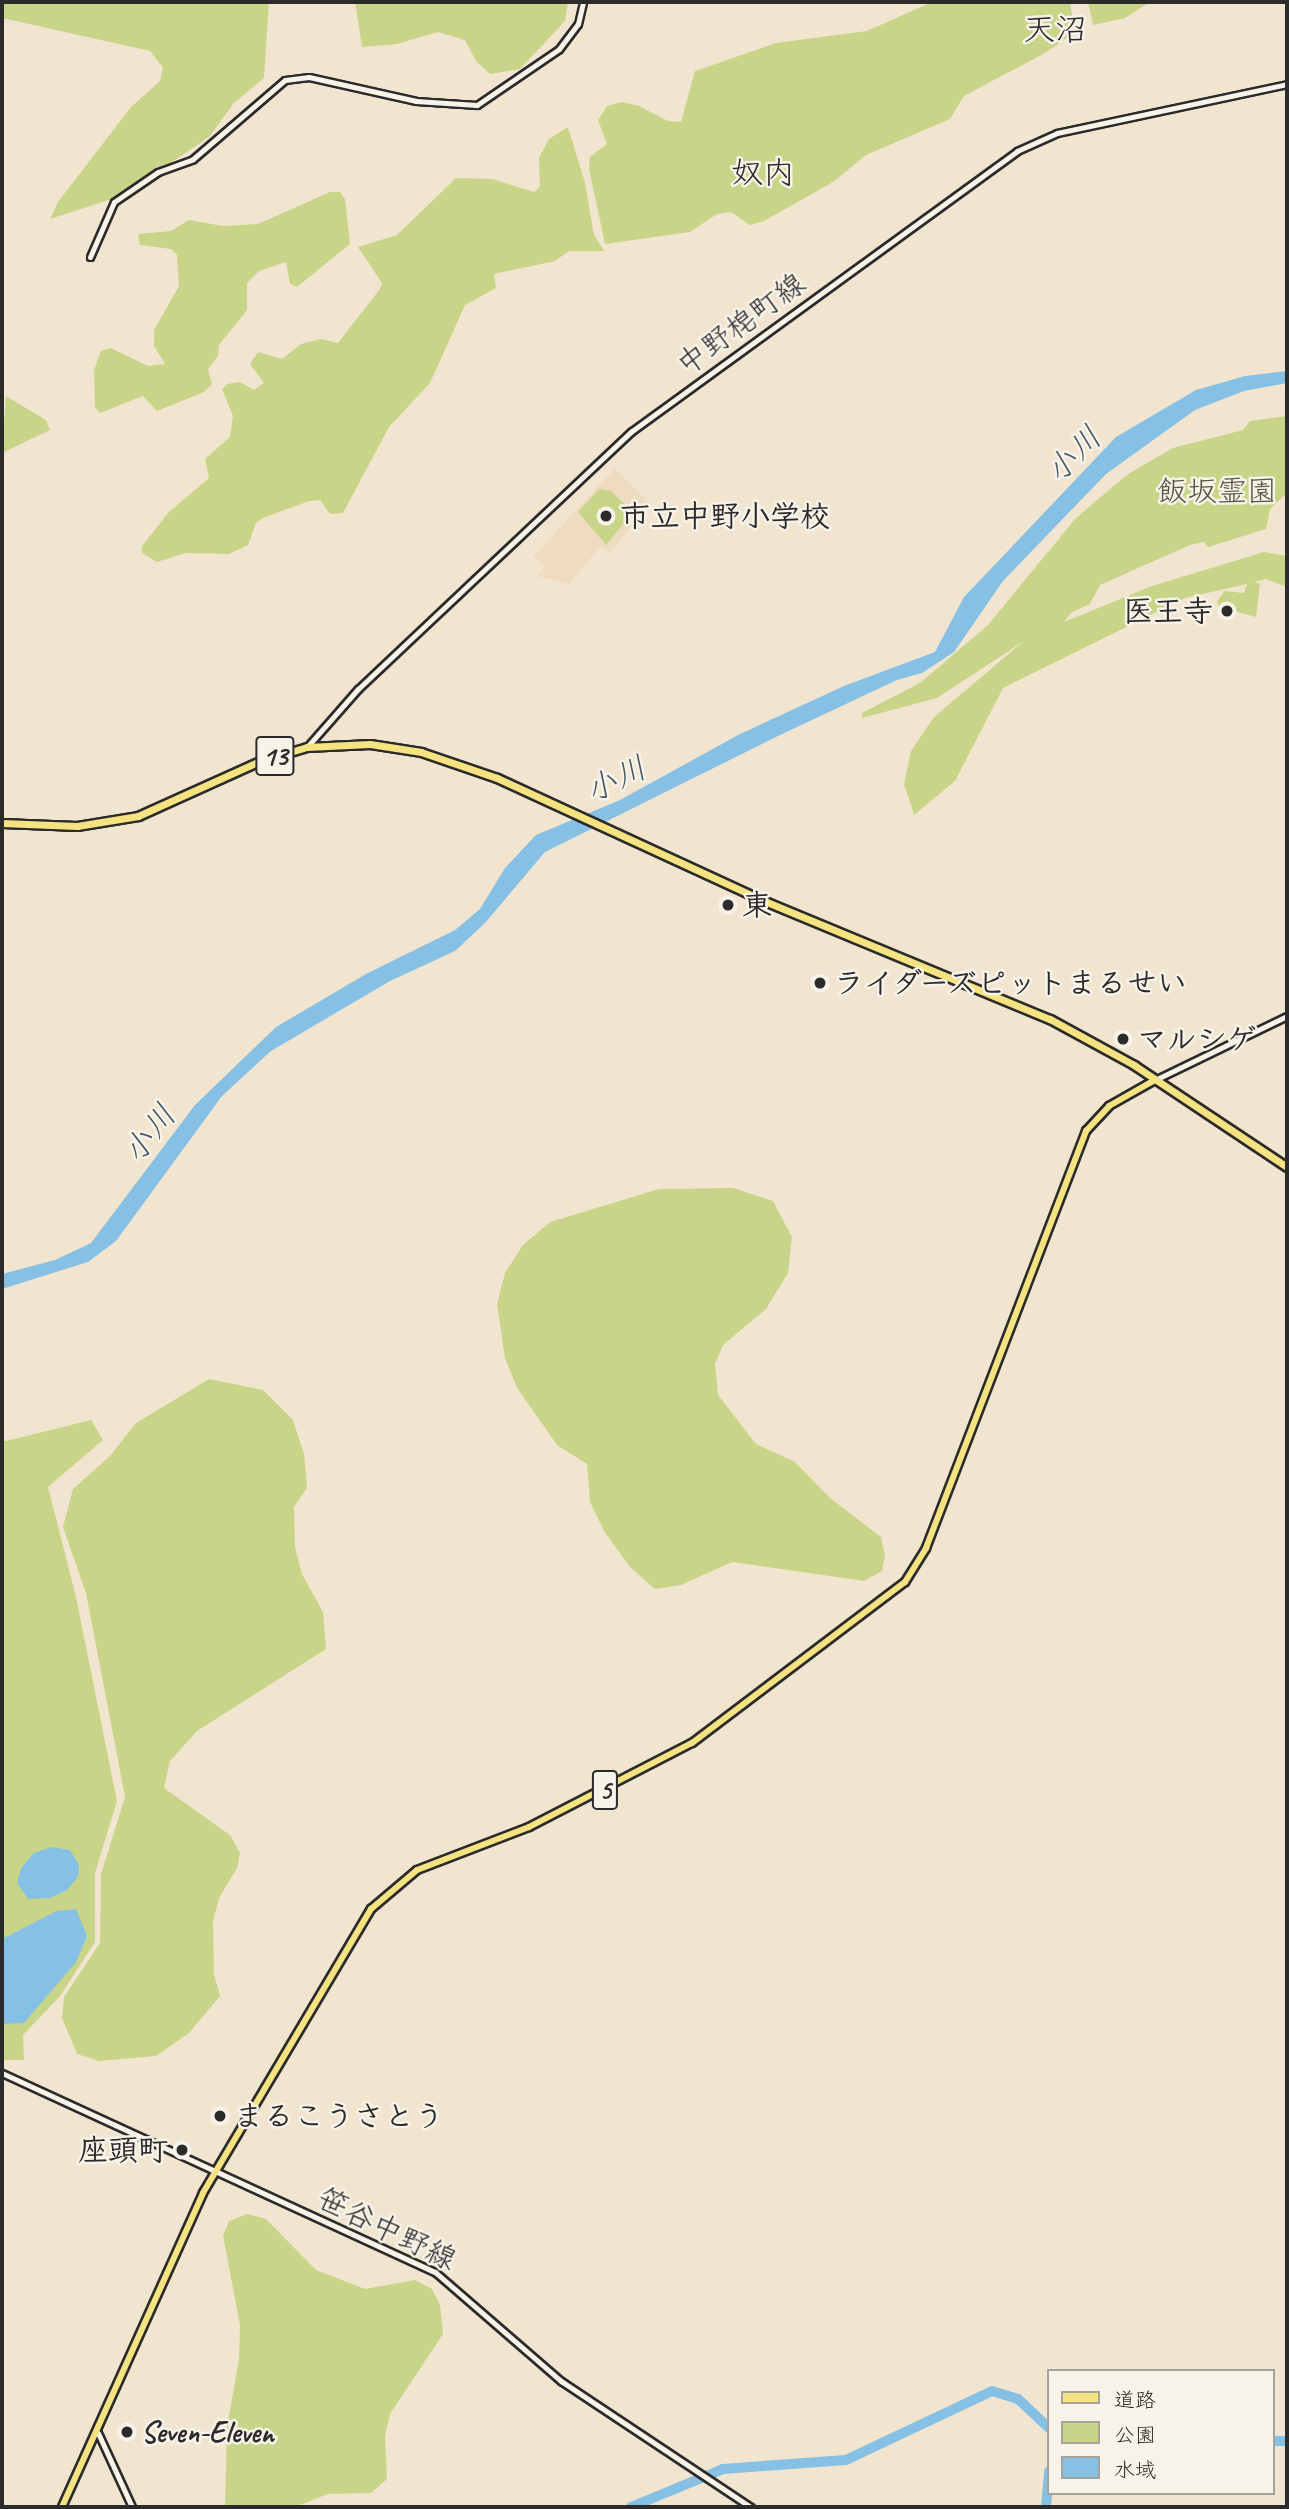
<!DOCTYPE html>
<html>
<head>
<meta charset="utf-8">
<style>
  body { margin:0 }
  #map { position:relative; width:1289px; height:2509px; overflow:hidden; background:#f2e5d0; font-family:Caveat,"Klee One",sans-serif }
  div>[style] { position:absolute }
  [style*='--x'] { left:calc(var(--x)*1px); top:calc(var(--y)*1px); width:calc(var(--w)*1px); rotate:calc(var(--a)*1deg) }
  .built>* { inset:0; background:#efdbc0 }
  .green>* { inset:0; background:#c8d589 }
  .water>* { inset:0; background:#86c1e5 }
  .river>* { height:10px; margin:-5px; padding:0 5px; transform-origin:5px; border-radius:5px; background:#86c1e5 }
  .roads { filter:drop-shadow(2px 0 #2b2b2b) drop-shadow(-2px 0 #2b2b2b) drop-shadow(0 2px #2b2b2b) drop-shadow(0 -2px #2b2b2b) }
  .secondary>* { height:5px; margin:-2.5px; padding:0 2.5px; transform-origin:2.5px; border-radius:2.5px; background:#f7f3e8 }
  .primary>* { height:6px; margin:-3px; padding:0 3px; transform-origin:3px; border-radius:3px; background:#f5e381 }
  .highway>* { height:7px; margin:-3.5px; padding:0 3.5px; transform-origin:3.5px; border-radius:3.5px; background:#f5e381 }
  .dots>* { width:19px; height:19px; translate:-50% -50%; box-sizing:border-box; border:4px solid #f7f3e8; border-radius:50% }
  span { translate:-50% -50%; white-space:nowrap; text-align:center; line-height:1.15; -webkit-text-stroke:5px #f7f3e8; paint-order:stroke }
  .shield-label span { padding:2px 5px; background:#f7f3e8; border:2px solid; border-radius:5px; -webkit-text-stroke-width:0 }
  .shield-label { font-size:28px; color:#2b2b2b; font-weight:700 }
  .street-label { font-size:30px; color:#2b2b2b }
  .park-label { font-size:30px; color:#525642 }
  .poi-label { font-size:30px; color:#2b2b2b; font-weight:700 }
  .left { translate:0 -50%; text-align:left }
  .right { translate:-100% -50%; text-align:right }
  .neighbourhood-label { font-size:32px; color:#2b2b2b }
  .water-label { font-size:32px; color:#465863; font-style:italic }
  .frame { position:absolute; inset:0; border:4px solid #2b2b2b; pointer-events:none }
  .legend { position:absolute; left:1047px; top:2369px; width:228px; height:126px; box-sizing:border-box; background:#f7f3e8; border:2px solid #a5a39c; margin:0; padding:9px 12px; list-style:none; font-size:21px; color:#2b2b2b }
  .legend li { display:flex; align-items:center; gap:14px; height:35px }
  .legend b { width:35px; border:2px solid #a5a39c }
</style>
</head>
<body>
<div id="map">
  <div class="built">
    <div style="clip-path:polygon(615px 468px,650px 504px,610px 553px,601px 546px,569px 584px,537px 576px,546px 566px,533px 557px)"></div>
  </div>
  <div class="green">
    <div style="clip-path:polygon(2px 2px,269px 2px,264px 78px,234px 103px,209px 137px,156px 173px,115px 198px,50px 219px,58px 202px,131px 107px,160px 81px,163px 68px,150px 51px,2px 18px)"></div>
    <div style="clip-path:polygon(355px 2px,568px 2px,565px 21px,520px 69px,490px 74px,476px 61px,465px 40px,438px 32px,397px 44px,362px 47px)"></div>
    <div style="clip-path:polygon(932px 2px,1070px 2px,1074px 26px,1071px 35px,1045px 53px,964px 96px,950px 119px,866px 155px,833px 182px,764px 221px,750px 225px,731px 212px,717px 214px,690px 232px,605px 244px,589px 169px,590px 157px,607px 144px,598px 120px,607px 106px,622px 102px,639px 106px,668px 121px,681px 122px,695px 71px,776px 43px,867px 31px)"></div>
    <div style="clip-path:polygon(1088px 2px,1150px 2px,1125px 18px,1093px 25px)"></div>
    <div style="clip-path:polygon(568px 127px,585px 183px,594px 235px,604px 251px,569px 251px,555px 261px,494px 274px,496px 288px,465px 305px,430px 383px,389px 427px,343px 513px,330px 514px,320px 500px,309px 501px,263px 518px,256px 523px,248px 545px,229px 554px,186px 553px,157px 562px,142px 553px,142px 546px,169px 512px,209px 478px,205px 459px,230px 437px,233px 416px,222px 389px,227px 384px,240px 382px,254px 390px,264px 383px,250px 364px,258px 352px,282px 359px,301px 344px,321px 339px,338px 343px,380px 289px,382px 283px,358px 247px,397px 235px,456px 178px,492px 179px,534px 192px,540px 186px,539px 158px,549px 139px)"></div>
    <div style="clip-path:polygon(330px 192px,340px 192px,345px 199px,350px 244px,297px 287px,290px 284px,286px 262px,259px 271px,247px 283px,247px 310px,219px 345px,218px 356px,208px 369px,212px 384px,204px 392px,157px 411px,143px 396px,100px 413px,95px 407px,94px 370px,101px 351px,111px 348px,148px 366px,165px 364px,154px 346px,154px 330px,179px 286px,177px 255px,171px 249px,140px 245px,138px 234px,171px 231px,189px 220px,223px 226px,258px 224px)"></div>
    <div style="clip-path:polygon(6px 396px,46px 420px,50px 430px,2px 453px)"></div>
    <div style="clip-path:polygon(1287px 416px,1287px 493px,1270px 509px,1266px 529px,1208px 547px,1204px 542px,1190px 545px,1100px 585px,1090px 604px,1072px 612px,1064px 622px,1152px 586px,1264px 552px,1287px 556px,1287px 587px,1266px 579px,1254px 582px,1260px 584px,1256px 617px,1219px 607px,1217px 601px,1225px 591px,1244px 593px,1247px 584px,1185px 598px,1003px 688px,955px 781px,914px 815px,904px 784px,911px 751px,934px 717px,1024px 641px,937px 698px,862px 718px,862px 713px,920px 683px,987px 626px,1076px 518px,1128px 474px,1173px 448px,1243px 430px,1250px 421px)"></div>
    <div style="clip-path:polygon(599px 489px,611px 491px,633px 512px,606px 545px,578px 512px)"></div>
    <div style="clip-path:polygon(733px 1188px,773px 1201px,792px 1237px,788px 1273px,766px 1309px,723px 1345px,715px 1364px,718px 1395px,756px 1444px,795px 1462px,830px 1498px,881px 1537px,885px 1555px,882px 1571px,864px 1581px,732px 1562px,681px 1585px,655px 1589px,630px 1567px,604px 1531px,590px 1502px,587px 1464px,557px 1445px,517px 1388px,505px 1358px,497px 1304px,505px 1273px,523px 1245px,550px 1222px,659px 1189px)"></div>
    <div style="clip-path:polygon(209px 1379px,263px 1390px,293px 1420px,304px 1454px,307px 1488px,294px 1507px,295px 1547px,302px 1574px,323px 1612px,326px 1649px,197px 1731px,170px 1761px,164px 1788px,230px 1835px,240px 1853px,237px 1868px,219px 1898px,213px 1922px,214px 1974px,220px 1996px,189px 2033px,156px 2056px,99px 2061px,77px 2054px,62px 2018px,64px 1997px,100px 1943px,101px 1874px,125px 1797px,86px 1593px,63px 1527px,73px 1489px,110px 1456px,136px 1423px)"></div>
    <div style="clip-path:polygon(91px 1420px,103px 1440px,48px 1487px,76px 1597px,117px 1801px,95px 1873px,95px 1942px,60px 1996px,23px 2035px,24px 2060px,2px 2060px,2px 1442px)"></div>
    <div style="clip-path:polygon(247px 2214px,266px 2219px,316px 2270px,365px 2289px,415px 2280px,432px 2289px,440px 2305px,443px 2334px,390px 2414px,385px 2436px,387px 2479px,371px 2493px,328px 2494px,295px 2507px,225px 2507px,227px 2427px,239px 2359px,240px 2325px,223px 2236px,229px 2221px)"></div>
  </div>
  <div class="water">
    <div style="clip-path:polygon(1287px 371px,1287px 383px,1244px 391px,1195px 410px,1106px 474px,1003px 581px,954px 652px,922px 673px,897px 680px,778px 736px,545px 852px,485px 923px,455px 951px,390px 981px,271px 1051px,222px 1096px,116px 1241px,88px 1262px,2px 1289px,2px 1274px,55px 1260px,91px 1243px,195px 1105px,276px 1027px,366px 974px,455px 930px,480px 909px,505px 868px,536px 835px,620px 800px,740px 734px,844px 686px,935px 652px,964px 597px,1116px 437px,1196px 390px,1245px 376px)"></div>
    <div style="clip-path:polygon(51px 1847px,70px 1850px,79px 1865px,78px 1877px,67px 1890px,50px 1898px,28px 1899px,17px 1883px,21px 1868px,34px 1853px)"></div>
    <div style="clip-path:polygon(76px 1909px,87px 1936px,76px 1962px,24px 2023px,2px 2024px,2px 1939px,57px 1911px)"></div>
  </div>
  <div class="river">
    <div style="--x:1273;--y:2441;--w:14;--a:0"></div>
    <div style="--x:631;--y:2507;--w:100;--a:-22.4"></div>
    <div style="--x:723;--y:2469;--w:123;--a:-4.2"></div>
    <div style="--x:846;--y:2460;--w:161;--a:-25.3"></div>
    <div style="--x:992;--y:2391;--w:27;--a:17"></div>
    <div style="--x:1018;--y:2399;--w:42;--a:43.1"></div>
    <div style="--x:1046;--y:2507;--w:36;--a:-85"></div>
  </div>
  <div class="roads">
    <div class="secondary">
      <div style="--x:90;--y:257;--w:60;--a:-66.4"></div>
      <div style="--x:114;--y:202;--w:53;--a:-34.3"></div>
      <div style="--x:158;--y:172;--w:37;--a:-20"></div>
      <div style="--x:193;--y:159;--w:121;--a:-40.7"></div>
      <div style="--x:285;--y:80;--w:24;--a:-7"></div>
      <div style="--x:309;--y:77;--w:110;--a:12.6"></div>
      <div style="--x:416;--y:101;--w:61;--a:3.8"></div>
      <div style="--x:477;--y:105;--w:99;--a:-34.3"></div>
      <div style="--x:559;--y:49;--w:31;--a:-53"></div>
      <div style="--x:578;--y:24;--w:23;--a:-77"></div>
      <div style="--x:307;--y:747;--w:77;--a:-48.7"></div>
      <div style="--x:358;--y:689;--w:376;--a:-43.3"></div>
      <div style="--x:632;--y:431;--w:476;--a:-36"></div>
      <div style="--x:1017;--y:151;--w:44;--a:-24.2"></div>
      <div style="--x:1057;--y:133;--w:235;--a:-12"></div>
      <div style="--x:1155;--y:1080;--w:147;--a:-25.9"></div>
      <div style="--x:2;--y:2073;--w:477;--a:24.7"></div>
      <div style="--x:435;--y:2272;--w:167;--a:40.9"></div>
      <div style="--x:561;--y:2381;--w:228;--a:33.6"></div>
      <div style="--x:98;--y:2433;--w:81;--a:65.3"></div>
    </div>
    <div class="primary">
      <div style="--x:62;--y:2507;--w:344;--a:-65.8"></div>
      <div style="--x:203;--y:2193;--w:330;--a:-59.4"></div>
      <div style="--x:371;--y:1909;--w:60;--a:-40.3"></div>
      <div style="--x:417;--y:1870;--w:120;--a:-21"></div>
      <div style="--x:529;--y:1827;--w:183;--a:-27.3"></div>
      <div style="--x:692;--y:1743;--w:267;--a:-37.1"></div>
      <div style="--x:905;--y:1582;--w:40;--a:-58"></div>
      <div style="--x:926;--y:1548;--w:447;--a:-69"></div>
      <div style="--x:1086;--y:1131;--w:34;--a:-47"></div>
      <div style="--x:1109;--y:1106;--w:53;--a:-29.5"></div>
    </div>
    <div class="highway">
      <div style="--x:2;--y:823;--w:75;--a:2.3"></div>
      <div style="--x:77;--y:826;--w:62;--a:-9.3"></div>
      <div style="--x:138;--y:816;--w:134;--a:-24.3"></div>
      <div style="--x:260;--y:761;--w:49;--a:-16.6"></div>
      <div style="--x:307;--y:747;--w:63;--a:-2.7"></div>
      <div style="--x:370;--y:744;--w:52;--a:8.9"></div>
      <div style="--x:421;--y:752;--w:80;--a:18.9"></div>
      <div style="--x:497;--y:778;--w:297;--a:24.7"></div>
      <div style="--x:767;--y:902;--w:306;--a:22.5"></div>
      <div style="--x:1050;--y:1019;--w:96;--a:28.7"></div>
      <div style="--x:1134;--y:1065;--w:184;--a:33.7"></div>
    </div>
  </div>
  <div class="dots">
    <div style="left:606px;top:516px;background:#2b2b2b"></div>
    <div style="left:1227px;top:611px;background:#2b2b2b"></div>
    <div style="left:728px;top:905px;background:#2b2b2b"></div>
    <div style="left:820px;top:983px;background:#2b2b2b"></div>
    <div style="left:1123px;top:1039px;background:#2b2b2b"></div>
    <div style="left:220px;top:2116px;background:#2b2b2b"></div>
    <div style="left:182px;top:2150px;background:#2b2b2b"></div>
    <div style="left:127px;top:2432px;background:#2b2b2b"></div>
  </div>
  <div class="shield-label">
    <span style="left:275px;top:756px">13</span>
    <span style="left:605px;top:1790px">5</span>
  </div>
  <div class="street-label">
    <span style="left:741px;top:324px;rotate:-36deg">中野梍町線</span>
    <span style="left:387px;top:2229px;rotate:26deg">笹谷中野線</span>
  </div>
  <div class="park-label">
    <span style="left:1217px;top:491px">飯坂霊園</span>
  </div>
  <div class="poi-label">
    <span class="left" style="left:620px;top:516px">市立中野小学校</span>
    <span class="right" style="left:1213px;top:611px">医王寺</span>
    <span class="left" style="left:742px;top:905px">東</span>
    <span class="left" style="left:834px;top:983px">ライダーズピットまるせい</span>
    <span class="left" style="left:1137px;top:1039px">マルシゲ</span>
    <span class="left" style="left:234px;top:2116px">まるこうさとう</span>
    <span class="right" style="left:168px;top:2150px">座頭町</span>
    <span class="left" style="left:141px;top:2432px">Seven-Eleven</span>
  </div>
  <div class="neighbourhood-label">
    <span style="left:1055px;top:30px">天沼</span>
    <span style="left:763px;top:173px">奴内</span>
  </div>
  <div class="water-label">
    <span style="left:1074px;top:455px;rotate:-45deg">小川</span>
    <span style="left:616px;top:780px;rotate:-26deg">小川</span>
    <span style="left:150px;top:1134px;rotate:-52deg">小川</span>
  </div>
  <div class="frame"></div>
  <ul class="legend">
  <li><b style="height:9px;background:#f5e381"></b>道路</li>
  <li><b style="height:19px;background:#c8d589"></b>公園</li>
  <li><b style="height:19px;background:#86c1e5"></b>水域</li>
  </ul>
</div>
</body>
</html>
